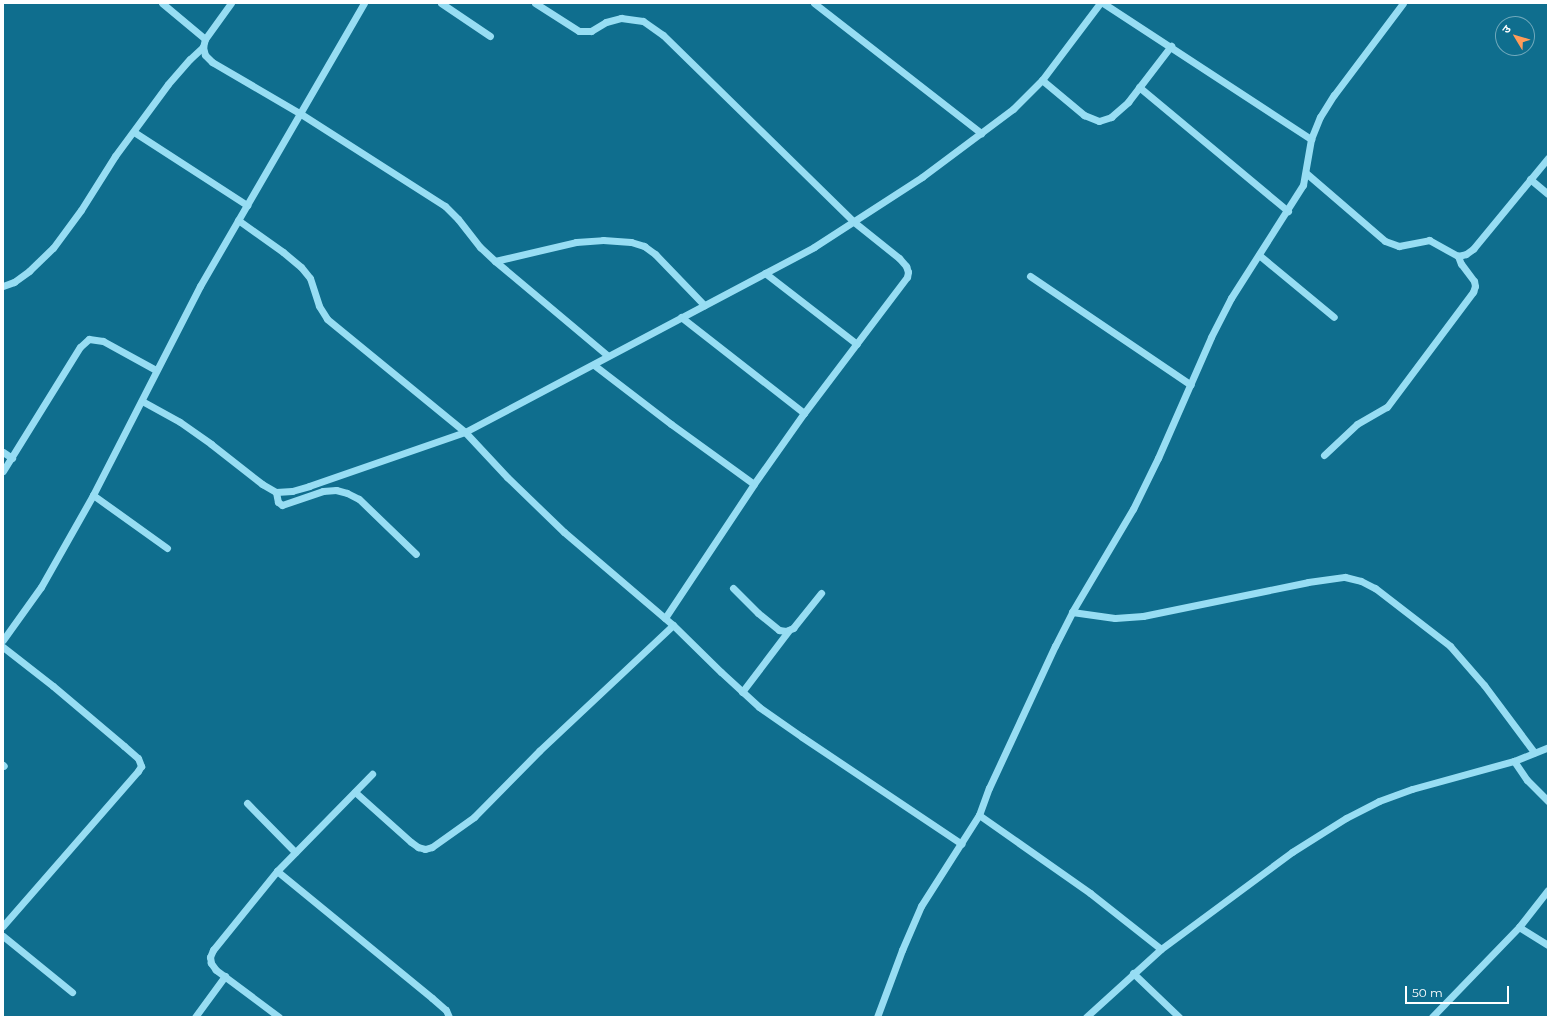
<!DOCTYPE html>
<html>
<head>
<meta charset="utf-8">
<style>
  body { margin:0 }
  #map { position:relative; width:1551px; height:1020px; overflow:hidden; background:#0f6e8e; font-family:Montserrat,"Noto Sans Devanagari",sans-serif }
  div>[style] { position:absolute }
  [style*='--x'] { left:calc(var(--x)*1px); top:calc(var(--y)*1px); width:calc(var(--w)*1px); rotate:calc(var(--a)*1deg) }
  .minor>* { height:7px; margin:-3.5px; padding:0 3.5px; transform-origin:3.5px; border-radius:3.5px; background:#97ddf3 }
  span { translate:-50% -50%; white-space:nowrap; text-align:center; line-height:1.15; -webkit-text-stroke:4px #0f6e8e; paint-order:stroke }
  .frame { position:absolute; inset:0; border:4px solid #fff; pointer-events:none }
  .north { position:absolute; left:1495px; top:16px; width:40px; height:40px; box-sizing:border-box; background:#0f6e8e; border:1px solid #6fa8bb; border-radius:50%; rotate:308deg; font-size:11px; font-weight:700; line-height:16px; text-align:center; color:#fff }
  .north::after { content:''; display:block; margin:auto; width:14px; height:18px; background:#ff9c59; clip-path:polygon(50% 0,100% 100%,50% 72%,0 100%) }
  .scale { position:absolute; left:1405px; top:986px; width:104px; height:18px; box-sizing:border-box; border:2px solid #fff; border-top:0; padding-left:5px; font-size:12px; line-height:14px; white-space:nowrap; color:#fff; -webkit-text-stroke:3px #0f6e8e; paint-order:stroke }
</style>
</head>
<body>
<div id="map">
  <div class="minor">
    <div style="--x:162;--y:3;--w:56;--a:39.9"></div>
    <div style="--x:231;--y:3;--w:44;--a:125.8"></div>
    <div style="--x:205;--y:39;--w:8;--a:104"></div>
    <div style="--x:203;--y:47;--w:8;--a:76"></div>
    <div style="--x:205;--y:55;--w:10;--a:45"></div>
    <div style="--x:212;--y:62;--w:103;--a:30.3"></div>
    <div style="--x:301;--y:114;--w:171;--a:32.6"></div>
    <div style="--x:445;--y:206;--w:18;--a:45"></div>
    <div style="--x:458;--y:219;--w:36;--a:52"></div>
    <div style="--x:480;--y:247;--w:21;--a:43"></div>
    <div style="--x:495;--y:261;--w:146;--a:40"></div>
    <div style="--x:441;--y:3;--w:59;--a:34"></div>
    <div style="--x:535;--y:3;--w:52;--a:32.5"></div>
    <div style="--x:579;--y:31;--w:12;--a:0"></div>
    <div style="--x:591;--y:31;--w:17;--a:-31"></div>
    <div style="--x:606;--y:22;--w:16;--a:-15"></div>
    <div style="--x:621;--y:18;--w:22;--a:8"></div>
    <div style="--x:643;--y:21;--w:24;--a:35"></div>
    <div style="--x:663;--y:35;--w:267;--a:44.4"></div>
    <div style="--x:854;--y:222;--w:58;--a:38.7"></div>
    <div style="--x:899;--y:258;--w:11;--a:49"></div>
    <div style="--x:906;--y:266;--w:6;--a:72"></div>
    <div style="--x:908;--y:272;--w:5;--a:101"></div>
    <div style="--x:907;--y:277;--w:171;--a:127.1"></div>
    <div style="--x:804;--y:413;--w:87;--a:125.2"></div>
    <div style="--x:754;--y:484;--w:161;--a:123.6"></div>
    <div style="--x:814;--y:3;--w:212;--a:37.9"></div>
    <div style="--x:1103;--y:3;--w:249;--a:33.2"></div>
    <div style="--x:1042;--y:80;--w:55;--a:39.8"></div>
    <div style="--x:1084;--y:115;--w:16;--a:22"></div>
    <div style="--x:1099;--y:121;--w:13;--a:-18"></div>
    <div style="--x:1111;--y:117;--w:23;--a:-41"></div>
    <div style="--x:1128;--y:102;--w:71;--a:-52.5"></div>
    <div style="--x:1139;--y:87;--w:194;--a:39.8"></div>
    <div style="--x:134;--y:132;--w:135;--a:32.9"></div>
    <div style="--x:1306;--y:173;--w:104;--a:40.7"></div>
    <div style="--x:1385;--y:241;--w:15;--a:20"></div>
    <div style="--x:1399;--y:246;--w:31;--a:-11"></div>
    <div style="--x:1429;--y:240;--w:33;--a:29"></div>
    <div style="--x:1458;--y:256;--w:8;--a:-14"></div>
    <div style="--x:1466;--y:254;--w:9;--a:-36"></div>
    <div style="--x:1473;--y:249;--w:118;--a:-50.5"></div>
    <div style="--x:1530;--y:179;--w:23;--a:40"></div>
    <div style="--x:238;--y:220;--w:55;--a:35.4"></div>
    <div style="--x:283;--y:252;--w:23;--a:40"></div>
    <div style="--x:301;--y:267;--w:14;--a:51"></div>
    <div style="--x:310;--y:278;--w:29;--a:72"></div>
    <div style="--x:319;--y:306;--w:15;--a:58"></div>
    <div style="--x:327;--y:319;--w:178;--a:39.3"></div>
    <div style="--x:465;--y:432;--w:62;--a:47"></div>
    <div style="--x:507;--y:477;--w:79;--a:44"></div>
    <div style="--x:564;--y:532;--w:143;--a:40.5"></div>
    <div style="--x:673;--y:625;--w:67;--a:44.4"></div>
    <div style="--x:721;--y:672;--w:52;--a:42.6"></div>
    <div style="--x:759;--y:707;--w:52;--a:34.9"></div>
    <div style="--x:802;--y:737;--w:192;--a:33.8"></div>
    <div style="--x:1259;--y:255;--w:97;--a:39.6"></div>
    <div style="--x:495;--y:261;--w:83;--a:-13.2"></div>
    <div style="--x:576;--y:242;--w:27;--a:-4"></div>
    <div style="--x:603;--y:240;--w:28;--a:4"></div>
    <div style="--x:631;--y:242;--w:14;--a:17"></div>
    <div style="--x:644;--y:246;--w:14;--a:36"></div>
    <div style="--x:655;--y:254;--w:71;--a:46.1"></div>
    <div style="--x:765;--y:273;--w:116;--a:37.7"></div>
    <div style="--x:1030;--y:276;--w:194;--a:34.1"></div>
    <div style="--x:3;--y:286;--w:12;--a:-20"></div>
    <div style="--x:14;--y:282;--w:19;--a:-36"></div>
    <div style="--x:29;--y:271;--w:33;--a:-44"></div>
    <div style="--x:53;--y:248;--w:47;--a:-53.6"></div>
    <div style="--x:81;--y:210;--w:64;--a:-57.8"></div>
    <div style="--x:115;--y:156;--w:89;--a:-53.6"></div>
    <div style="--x:168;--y:84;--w:33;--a:-49"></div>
    <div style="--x:190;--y:59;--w:18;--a:-43"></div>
    <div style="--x:681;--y:317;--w:156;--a:38"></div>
    <div style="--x:594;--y:365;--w:97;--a:37.5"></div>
    <div style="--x:671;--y:424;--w:102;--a:35.9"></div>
    <div style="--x:142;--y:401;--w:43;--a:28.9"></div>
    <div style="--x:180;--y:422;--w:38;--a:35"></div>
    <div style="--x:211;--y:444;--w:65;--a:38.1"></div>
    <div style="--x:262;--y:484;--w:16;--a:30"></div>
    <div style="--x:276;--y:492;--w:16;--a:-4"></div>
    <div style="--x:292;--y:491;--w:18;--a:-16"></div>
    <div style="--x:309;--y:486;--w:165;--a:-19.1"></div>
    <div style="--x:465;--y:432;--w:395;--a:-27.9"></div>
    <div style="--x:814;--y:247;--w:129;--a:-32.9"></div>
    <div style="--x:922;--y:177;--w:114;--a:-36.8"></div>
    <div style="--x:1013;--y:109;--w:41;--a:-45"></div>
    <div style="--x:1042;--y:80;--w:96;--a:-53"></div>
    <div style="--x:3;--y:452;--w:11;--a:34"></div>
    <div style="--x:1324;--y:455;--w:45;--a:-43.2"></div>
    <div style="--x:1357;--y:424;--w:34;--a:-30"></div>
    <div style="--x:1387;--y:407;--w:144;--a:-53.2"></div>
    <div style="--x:1473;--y:292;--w:6;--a:-72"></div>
    <div style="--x:1475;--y:286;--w:5;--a:-101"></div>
    <div style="--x:1474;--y:281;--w:21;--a:-127"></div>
    <div style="--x:1461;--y:264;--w:9;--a:-111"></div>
    <div style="--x:3;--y:471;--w:146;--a:-58.2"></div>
    <div style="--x:80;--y:347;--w:12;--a:-42"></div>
    <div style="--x:89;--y:339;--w:14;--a:8"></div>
    <div style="--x:103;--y:341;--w:60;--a:28.7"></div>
    <div style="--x:276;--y:492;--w:10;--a:79"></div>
    <div style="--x:278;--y:502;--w:5;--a:37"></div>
    <div style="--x:282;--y:505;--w:43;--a:-18.9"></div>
    <div style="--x:323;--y:491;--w:13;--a:-4"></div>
    <div style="--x:336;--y:490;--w:11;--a:15"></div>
    <div style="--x:347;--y:493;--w:13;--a:27"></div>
    <div style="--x:359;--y:499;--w:79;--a:44"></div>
    <div style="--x:93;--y:495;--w:91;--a:35.6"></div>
    <div style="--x:733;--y:588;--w:35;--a:45"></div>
    <div style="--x:758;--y:613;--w:27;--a:39"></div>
    <div style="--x:779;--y:630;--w:7;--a:8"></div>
    <div style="--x:786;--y:631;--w:8;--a:-23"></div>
    <div style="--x:793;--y:628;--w:45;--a:-51.3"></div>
    <div style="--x:1072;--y:612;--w:43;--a:7.9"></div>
    <div style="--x:1115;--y:618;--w:28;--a:-4"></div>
    <div style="--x:1143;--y:616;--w:168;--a:-11.6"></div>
    <div style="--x:1308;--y:582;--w:37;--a:-8"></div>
    <div style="--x:1345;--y:577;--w:16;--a:14"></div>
    <div style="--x:1361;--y:581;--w:16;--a:27"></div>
    <div style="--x:1375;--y:588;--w:95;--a:37.7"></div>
    <div style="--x:1450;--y:646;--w:52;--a:48.9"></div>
    <div style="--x:1484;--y:685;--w:84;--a:53.3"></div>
    <div style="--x:3;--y:640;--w:65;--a:-54.4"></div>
    <div style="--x:41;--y:587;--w:106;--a:-60.5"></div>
    <div style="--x:93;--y:495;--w:235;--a:-62.9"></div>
    <div style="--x:200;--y:286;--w:327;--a:-59.9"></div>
    <div style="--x:3;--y:647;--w:63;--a:38"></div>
    <div style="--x:53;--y:686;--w:93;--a:40.2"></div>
    <div style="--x:124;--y:746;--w:18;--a:41"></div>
    <div style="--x:138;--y:758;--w:9;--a:69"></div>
    <div style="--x:141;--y:766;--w:6;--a:121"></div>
    <div style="--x:138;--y:771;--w:206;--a:131.1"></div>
    <div style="--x:742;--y:692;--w:78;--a:-52.8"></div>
    <div style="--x:1514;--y:761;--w:23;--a:56"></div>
    <div style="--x:1527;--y:780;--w:30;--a:45"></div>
    <div style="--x:3;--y:765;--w:1;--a:45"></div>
    <div style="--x:355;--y:792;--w:75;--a:41.8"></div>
    <div style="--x:411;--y:842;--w:9;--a:36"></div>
    <div style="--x:418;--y:847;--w:7;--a:16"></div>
    <div style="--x:425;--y:849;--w:7;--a:-16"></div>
    <div style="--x:432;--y:847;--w:52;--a:-35.5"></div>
    <div style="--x:474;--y:817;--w:93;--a:-45.4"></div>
    <div style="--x:539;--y:751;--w:184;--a:-43.2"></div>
    <div style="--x:247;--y:803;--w:69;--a:45.6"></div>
    <div style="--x:979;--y:815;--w:136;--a:35.1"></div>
    <div style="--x:1090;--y:893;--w:90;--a:38.3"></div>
    <div style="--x:277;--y:871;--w:200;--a:39.3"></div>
    <div style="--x:432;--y:998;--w:18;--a:41"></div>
    <div style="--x:446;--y:1010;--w:8;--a:67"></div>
    <div style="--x:1519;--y:927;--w:34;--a:32"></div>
    <div style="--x:3;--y:936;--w:89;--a:39.1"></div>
    <div style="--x:1133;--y:973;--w:64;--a:43.7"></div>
    <div style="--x:195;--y:1017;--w:51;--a:-53.8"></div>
    <div style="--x:279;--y:1017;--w:79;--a:-143.3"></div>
    <div style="--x:216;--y:970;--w:9;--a:-126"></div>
    <div style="--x:211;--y:963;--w:6;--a:-99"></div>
    <div style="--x:210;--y:957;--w:8;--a:-67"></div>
    <div style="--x:213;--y:950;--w:102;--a:-51"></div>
    <div style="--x:277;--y:871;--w:136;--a:-45.6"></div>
    <div style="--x:877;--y:1017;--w:72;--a:-69.5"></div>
    <div style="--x:902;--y:950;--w:48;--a:-66.6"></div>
    <div style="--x:921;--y:906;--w:108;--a:-57.5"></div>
    <div style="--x:979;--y:815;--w:29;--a:-70"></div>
    <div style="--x:989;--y:788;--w:157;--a:-65.1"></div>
    <div style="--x:1055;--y:646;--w:38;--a:-63"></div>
    <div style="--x:1072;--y:612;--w:120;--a:-59.4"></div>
    <div style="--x:1133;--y:509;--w:57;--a:-63.9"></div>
    <div style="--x:1158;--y:458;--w:132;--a:-66.3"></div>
    <div style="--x:1211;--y:337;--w:44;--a:-62.9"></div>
    <div style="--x:1231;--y:298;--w:134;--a:-57.5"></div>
    <div style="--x:1303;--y:185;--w:47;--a:-80.1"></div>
    <div style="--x:1311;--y:139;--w:24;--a:-68"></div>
    <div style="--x:1320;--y:117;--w:26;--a:-58"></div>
    <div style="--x:1334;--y:95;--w:115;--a:-53.1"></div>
    <div style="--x:1086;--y:1017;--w:101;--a:-42.2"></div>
    <div style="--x:1161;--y:949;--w:163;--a:-36.5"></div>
    <div style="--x:1292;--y:852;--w:64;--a:-32.2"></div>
    <div style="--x:1346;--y:818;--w:37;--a:-27"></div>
    <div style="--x:1379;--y:801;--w:35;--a:-20"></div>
    <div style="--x:1412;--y:789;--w:106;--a:-15.4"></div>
    <div style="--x:1514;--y:761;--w:37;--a:-22"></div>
    <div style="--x:1432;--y:1017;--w:125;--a:-46"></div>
    <div style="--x:1519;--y:927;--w:47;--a:-51.9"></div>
  </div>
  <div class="frame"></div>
  <div class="north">उ</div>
  <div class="scale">50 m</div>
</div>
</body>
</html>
